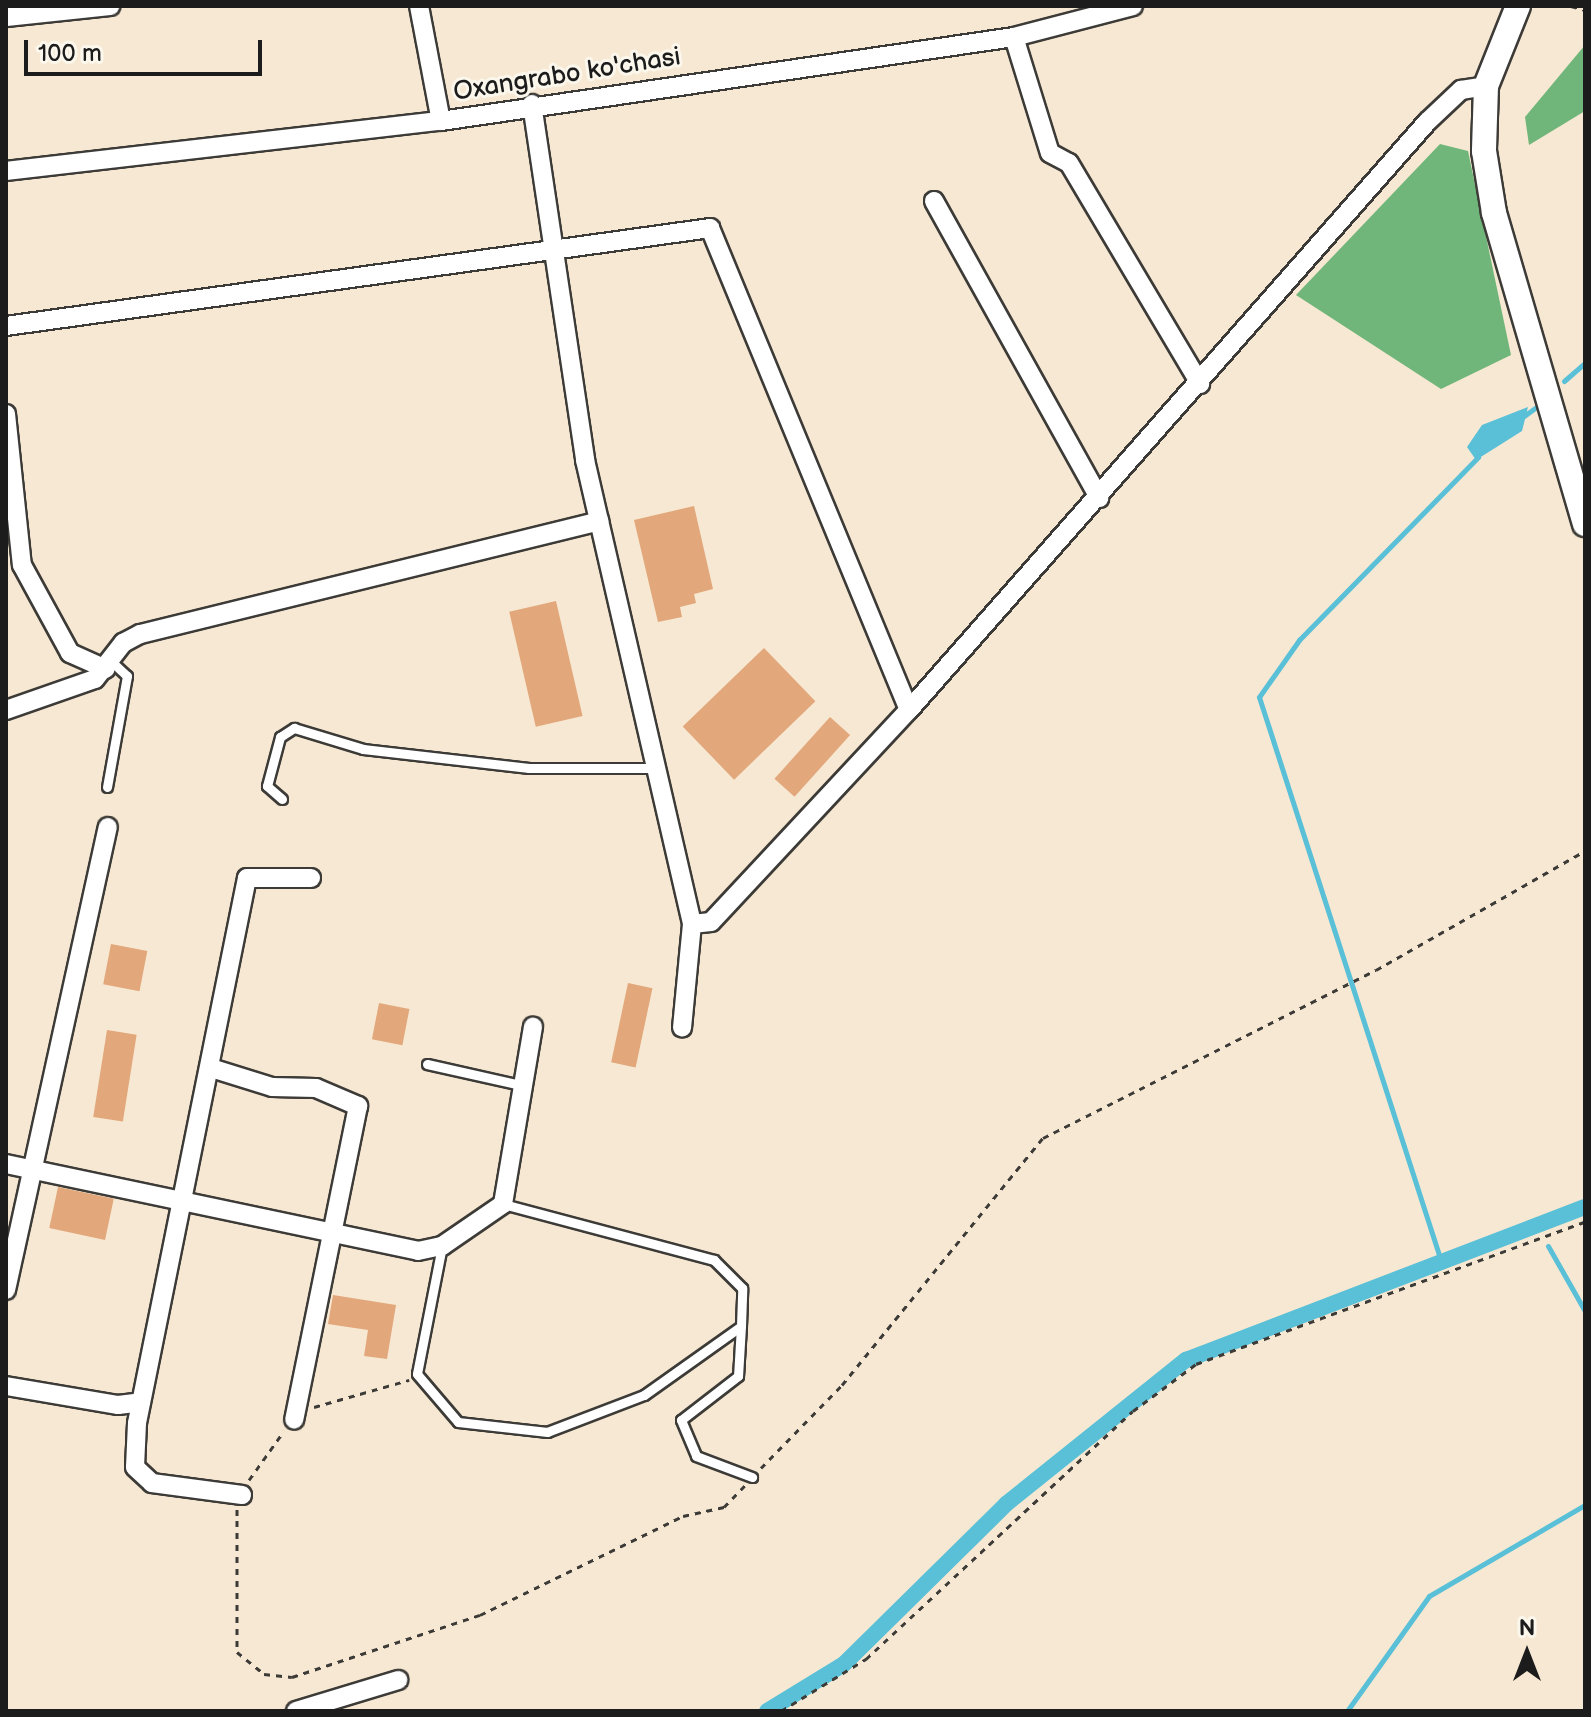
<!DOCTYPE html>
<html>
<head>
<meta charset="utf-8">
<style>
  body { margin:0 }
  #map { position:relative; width:1591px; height:1717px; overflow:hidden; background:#f7e8d3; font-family:"Balsamiq Sans",sans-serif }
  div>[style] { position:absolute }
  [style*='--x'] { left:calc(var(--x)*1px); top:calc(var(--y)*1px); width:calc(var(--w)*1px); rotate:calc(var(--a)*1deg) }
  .forest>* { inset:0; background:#70b579 }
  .water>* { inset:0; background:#59c0d7 }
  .stream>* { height:5px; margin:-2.5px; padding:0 2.5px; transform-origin:2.5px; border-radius:2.5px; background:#59c0d7 }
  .canal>* { height:16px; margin:-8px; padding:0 8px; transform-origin:8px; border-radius:8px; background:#59c0d7 }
  .building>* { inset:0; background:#e2a77a; transform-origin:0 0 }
  .path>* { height:3px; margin-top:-1.5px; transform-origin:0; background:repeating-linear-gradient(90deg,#3d3b37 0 6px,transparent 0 12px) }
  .roads { filter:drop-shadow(2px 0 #3d3b37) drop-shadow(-2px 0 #3d3b37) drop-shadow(0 2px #3d3b37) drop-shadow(0 -2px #3d3b37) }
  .service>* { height:9px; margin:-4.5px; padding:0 4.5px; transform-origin:4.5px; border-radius:4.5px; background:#fff }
  .minor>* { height:18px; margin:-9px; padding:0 9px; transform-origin:9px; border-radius:9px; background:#fff }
  .tertiary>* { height:24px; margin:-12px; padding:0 12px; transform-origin:12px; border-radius:12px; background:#fff }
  span { translate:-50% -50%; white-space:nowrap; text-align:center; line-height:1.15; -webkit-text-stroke:6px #fbf7ec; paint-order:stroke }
  .street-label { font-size:26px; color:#1c1c1c }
  .frame { position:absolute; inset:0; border:8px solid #1c1c1c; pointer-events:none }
  .north { position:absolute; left:1487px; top:1613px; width:80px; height:80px; -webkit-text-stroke:6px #fbf7ec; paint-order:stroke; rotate:0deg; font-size:22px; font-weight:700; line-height:32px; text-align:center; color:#1c1c1c }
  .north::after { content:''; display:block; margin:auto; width:28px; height:36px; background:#1c1c1c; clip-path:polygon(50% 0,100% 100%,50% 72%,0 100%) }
  .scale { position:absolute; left:24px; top:40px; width:238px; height:36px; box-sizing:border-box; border:4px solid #1c1c1c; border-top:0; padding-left:10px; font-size:24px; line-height:28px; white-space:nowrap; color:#1c1c1c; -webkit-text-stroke:6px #fbf7ec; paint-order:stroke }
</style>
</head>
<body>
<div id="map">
  <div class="forest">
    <div style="clip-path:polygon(1585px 45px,1585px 111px,1529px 145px,1525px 117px)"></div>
    <div style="clip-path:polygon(1440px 144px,1468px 151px,1511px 355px,1441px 389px,1296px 295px)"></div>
  </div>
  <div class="water">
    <div style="clip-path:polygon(1528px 407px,1522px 431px,1476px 460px,1467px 447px,1482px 425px)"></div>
  </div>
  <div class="stream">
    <div style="--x:1564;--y:381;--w:28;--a:-41"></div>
    <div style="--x:1524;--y:416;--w:14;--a:-36"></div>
    <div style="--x:1548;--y:1246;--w:75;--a:60.4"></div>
    <div style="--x:1440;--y:1258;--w:589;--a:-107.88"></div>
    <div style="--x:1259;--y:697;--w:70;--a:-54.9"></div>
    <div style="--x:1299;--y:640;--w:256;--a:-45.6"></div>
    <div style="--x:1347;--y:1711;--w:141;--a:-54.5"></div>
    <div style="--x:1429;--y:1596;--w:181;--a:-30.3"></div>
  </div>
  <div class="canal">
    <div style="--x:767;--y:1711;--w:90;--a:-31.4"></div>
    <div style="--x:844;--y:1664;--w:228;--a:-44.6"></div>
    <div style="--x:1006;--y:1504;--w:231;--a:-38.7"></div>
    <div style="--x:1186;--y:1360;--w:427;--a:-21"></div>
  </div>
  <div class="building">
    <div style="clip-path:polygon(694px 506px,713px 589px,694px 594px,696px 603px,680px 607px,682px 617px,658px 622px,634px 520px)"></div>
    <div style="left:556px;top:601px;width:118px;height:48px;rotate:77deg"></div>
    <div style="left:764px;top:648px;width:74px;height:113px;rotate:46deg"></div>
    <div style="left:830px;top:717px;width:27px;height:83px;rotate:42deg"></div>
    <div style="left:111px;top:944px;width:37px;height:41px;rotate:11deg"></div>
    <div style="left:628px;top:983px;width:25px;height:81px;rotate:12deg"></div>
    <div style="left:379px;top:1003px;width:31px;height:37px;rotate:11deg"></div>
    <div style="left:107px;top:1030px;width:30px;height:88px;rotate:9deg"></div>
    <div style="left:58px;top:1187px;width:57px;height:42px;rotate:12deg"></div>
    <div style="clip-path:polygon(333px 1295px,396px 1305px,387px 1359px,364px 1356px,368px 1330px,328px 1324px)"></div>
  </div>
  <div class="path">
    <div style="--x:1571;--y:6;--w:15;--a:16"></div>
    <div style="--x:314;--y:1407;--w:99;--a:-15.9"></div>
    <div style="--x:761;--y:1468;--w:116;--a:-45.7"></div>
    <div style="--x:842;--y:1385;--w:318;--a:-50.9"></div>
    <div style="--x:1043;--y:1138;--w:373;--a:-26.8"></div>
    <div style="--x:1376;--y:970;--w:241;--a:-29.7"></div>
    <div style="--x:249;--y:1480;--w:60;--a:-54.5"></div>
    <div style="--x:237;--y:1509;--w:143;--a:90"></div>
    <div style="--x:237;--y:1652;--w:35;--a:39"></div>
    <div style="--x:264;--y:1674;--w:28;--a:6"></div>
    <div style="--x:292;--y:1677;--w:198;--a:-18.3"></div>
    <div style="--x:480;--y:1615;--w:226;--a:-26"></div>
    <div style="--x:683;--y:1516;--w:42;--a:-12.4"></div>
    <div style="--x:724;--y:1507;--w:30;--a:-46"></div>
    <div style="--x:781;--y:1711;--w:100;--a:-31.5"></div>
    <div style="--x:866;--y:1659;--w:364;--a:-42.9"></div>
    <div style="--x:1133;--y:1411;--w:79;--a:-36.7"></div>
    <div style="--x:1196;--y:1364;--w:414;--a:-20.1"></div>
  </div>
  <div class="roads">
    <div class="service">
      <div style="--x:107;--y:787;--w:113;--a:-79.8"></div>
      <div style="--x:127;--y:676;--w:22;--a:-137"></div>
      <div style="--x:282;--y:799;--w:20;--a:-139"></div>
      <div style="--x:267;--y:786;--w:51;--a:-75.1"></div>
      <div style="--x:280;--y:737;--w:17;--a:-33"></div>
      <div style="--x:294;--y:728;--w:72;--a:16.9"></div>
      <div style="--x:363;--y:749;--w:167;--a:6.5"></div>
      <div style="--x:529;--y:768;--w:127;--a:0"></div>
      <div style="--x:427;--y:1064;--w:100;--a:12.7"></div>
      <div style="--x:442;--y:1246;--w:130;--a:101.1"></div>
      <div style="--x:417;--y:1374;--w:63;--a:49.5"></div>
      <div style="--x:458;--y:1422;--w:90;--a:6.4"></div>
      <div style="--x:547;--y:1432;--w:104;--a:-20.9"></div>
      <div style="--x:644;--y:1395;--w:119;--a:-35.4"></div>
      <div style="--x:741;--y:1326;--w:38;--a:-88"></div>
      <div style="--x:742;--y:1288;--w:40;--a:-135"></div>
      <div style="--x:714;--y:1260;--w:218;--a:-165.1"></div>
      <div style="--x:741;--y:1326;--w:50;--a:93.4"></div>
      <div style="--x:738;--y:1376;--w:72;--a:142.3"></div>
      <div style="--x:681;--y:1420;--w:39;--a:67"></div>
      <div style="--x:696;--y:1456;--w:60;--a:20.6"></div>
    </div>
    <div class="minor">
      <div style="--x:419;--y:6;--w:117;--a:79.2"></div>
      <div style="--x:6;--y:17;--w:105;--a:-6"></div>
      <div style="--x:1014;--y:37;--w:121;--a:72.8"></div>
      <div style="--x:1050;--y:153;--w:21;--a:28"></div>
      <div style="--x:1069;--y:163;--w:257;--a:59.3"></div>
      <div style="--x:532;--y:104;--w:360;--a:81.5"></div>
      <div style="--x:585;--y:460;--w:476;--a:77"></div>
      <div style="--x:692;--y:924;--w:104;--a:95.5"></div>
      <div style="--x:6;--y:171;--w:438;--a:-6.6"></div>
      <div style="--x:441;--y:121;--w:579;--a:-8.34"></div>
      <div style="--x:1014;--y:37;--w:123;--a:-14.6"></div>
      <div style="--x:934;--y:201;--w:340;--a:60.9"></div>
      <div style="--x:6;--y:326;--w:711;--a:-7.92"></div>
      <div style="--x:710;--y:228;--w:521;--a:67.57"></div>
      <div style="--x:6;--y:414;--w:152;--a:84"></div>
      <div style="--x:22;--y:565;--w:100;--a:61.4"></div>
      <div style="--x:70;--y:653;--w:39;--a:24"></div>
      <div style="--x:6;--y:710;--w:94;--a:-19.2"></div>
      <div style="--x:95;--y:679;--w:46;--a:-52.1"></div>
      <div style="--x:123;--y:643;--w:19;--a:-28"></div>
      <div style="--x:140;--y:634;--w:473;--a:-13.8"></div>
      <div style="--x:692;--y:924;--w:19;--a:-6"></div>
      <div style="--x:711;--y:922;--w:290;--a:-47"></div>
      <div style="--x:909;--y:710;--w:784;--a:-48.62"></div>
      <div style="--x:1427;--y:122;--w:47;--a:-43.3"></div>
      <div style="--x:1461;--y:90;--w:25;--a:-9"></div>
      <div style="--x:211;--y:1068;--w:64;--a:17.3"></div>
      <div style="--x:272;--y:1087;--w:44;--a:1.3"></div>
      <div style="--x:316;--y:1088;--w:46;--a:23.2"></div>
      <div style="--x:358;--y:1106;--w:320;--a:101.5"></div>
      <div style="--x:6;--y:1164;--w:421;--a:11.9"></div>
      <div style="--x:418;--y:1251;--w:25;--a:-12"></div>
      <div style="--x:442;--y:1246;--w:74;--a:-34.5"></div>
      <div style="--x:503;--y:1204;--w:180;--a:-80.4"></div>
      <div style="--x:6;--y:1290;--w:474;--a:-77.6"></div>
      <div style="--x:6;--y:1386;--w:114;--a:9.6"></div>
      <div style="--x:118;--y:1405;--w:23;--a:-7"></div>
      <div style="--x:242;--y:1495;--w:91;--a:-172.4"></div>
      <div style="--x:152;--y:1483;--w:23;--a:-137"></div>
      <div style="--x:135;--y:1467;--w:44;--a:-87.4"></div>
      <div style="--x:137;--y:1423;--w:556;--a:-78.59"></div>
      <div style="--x:247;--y:878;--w:64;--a:0"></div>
      <div style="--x:296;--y:1711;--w:107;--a:-16.9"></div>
    </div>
    <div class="tertiary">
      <div style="--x:1518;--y:6;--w:86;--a:111.8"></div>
      <div style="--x:1486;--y:86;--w:65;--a:91.8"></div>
      <div style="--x:1484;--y:151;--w:63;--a:80.8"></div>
      <div style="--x:1494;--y:213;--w:324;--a:73.7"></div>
    </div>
  </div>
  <div class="street-label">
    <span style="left:567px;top:75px;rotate:-9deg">Oxangrabo ko'chasi</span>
  </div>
  <div class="frame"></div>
  <div class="north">N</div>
  <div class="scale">100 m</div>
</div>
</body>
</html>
